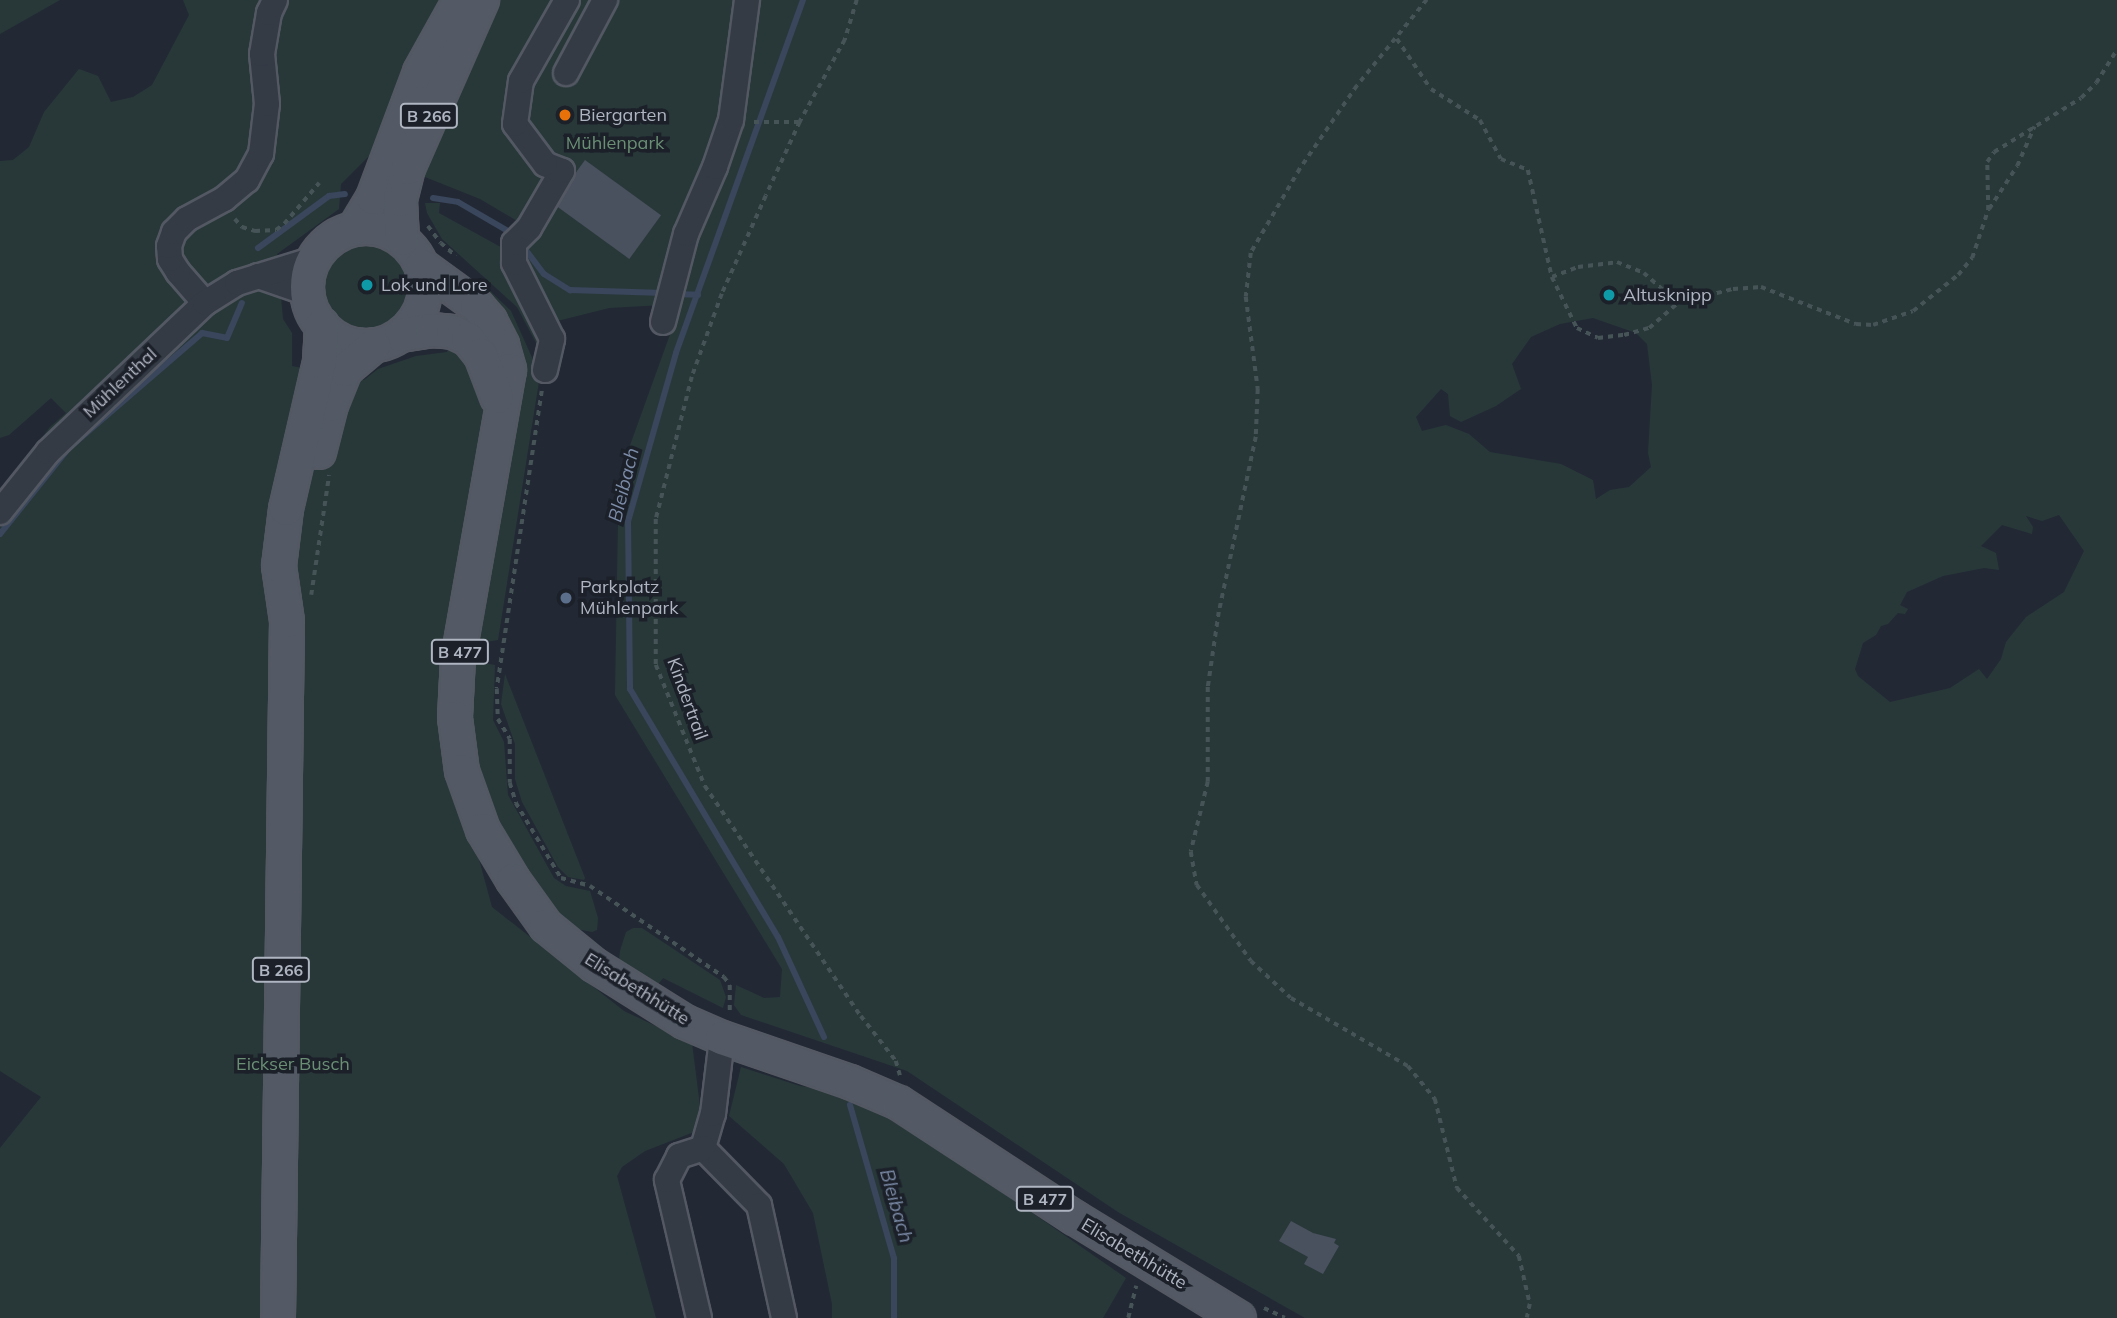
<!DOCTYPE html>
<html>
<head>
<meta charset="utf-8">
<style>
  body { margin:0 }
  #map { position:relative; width:2117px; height:1318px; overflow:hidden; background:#222934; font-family:Mulish,sans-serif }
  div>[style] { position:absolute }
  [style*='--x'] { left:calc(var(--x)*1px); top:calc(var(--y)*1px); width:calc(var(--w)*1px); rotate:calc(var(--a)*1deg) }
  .green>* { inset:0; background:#283839 }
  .round { border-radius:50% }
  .stream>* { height:6px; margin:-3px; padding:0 3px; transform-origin:3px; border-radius:3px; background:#39465c }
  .building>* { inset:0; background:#49505e; transform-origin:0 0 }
  .path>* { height:3.5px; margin-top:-1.75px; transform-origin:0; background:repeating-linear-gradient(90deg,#465357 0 5px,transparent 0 10px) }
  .roads { filter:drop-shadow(2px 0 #535863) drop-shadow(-2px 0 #535863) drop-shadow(0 2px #535863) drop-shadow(0 -2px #535863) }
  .minor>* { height:24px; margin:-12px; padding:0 12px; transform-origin:12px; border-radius:12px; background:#353b45 }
  .major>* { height:32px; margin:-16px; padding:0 16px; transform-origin:16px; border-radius:16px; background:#535a65 }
  .major>.ring { margin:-16px; padding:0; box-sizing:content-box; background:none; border:32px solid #535a65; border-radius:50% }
  .dots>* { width:19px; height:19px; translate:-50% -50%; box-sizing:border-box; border:4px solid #1b2029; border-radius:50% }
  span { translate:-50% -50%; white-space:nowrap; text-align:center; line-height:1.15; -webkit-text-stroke:7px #1b2029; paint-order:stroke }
  .shield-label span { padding:2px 5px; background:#1b2029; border:2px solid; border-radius:5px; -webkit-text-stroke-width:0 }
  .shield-label { font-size:16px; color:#b0b5c2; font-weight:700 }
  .poi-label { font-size:18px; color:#b0b5c2 }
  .left { translate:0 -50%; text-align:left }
  .park-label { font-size:18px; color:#6a8f75 }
  .street-label { font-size:18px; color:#b0b5c2 }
  .water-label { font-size:19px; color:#7c8ba7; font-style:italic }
</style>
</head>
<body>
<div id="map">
  <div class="green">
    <div style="clip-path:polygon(0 0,60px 0,0 34px)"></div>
    <div style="clip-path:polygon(evenodd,183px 0,2117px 0,2117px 1318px,1305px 1318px,1118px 1212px,907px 1071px,741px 1015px,734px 1005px,736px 985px,764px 998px,780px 997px,782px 969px,615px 695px,618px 522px,624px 462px,681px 304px,609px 308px,553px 322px,520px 249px,534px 231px,480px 199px,370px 155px,341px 184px,339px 209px,277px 254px,283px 319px,292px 333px,292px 366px,364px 380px,378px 369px,416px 356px,447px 352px,450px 344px,465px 353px,482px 385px,484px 431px,437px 706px,492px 907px,624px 1011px,692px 1043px,701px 1114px,698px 1127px,694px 1132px,645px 1151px,622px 1167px,617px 1176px,656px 1318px,0 1318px,0 1148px,41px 1097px,0 1071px,0 492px,50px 427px,66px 413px,51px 398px,9px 435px,0 438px,0 161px,13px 160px,29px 147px,44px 112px,79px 69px,98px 76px,111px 102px,133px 97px,152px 85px,189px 15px,183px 0,1593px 318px,1636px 333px,1647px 344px,1652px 385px,1648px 453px,1651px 467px,1629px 487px,1610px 490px,1596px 499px,1593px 480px,1561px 464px,1490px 452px,1469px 434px,1446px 425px,1422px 431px,1416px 417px,1441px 389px,1448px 394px,1450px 416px,1461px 422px,1496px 406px,1521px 389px,1512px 364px,1531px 337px,1560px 324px,1593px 318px,183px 0,2059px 515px,2084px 551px,2064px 592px,2026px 617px,2006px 642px,2001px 659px,1987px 679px,1979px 669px,1950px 688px,1890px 702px,1858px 676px,1855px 669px,1863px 643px,1876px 635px,1881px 626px,1888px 624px,1898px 613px,1905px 614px,1908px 609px,1900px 605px,1907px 592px,1943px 576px,1984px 568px,1999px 570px,1996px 553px,1981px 546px,2002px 525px,2032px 534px,2033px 527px,2026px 516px,2042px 521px,2059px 515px)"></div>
    <div style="clip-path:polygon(425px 203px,440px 203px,439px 213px,506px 250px,548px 341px,544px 358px,517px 307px,442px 239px,427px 213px)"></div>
    <div class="round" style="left:322px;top:242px;width:88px;height:88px"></div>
    <div style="clip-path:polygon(476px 282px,482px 283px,511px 311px,540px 375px,498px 640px,485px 642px,483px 663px,495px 665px,493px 720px,504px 742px,508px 795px,554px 878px,566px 886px,590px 891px,598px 918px,597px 930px,592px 932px,572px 928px,530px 879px,496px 824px,483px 795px,471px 747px,468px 702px,476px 643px,519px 388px,472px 283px)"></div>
    <div style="clip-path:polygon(505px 674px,585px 878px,584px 880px,568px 877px,558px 867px,522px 802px,515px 779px,515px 744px,501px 704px)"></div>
    <div style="clip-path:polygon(633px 928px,642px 928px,720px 980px,726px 997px,723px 1008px,663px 978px,656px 987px,626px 969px,619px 959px,620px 951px,626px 932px)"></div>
    <div style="clip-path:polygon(741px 1067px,800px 1086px,830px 1090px,889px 1113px,1126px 1278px,1103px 1318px,832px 1318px,832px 1304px,813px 1213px,784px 1164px,729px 1116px)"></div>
  </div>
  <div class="stream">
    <div style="--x:803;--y:0;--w:375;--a:109.8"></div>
    <div style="--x:676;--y:353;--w:176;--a:105.9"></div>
    <div style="--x:628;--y:522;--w:167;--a:89.3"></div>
    <div style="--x:630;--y:689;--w:289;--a:59.2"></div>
    <div style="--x:778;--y:937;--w:110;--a:65.3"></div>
    <div style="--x:433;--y:198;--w:25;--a:9"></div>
    <div style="--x:458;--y:202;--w:64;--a:30.2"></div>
    <div style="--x:522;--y:245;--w:36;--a:53"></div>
    <div style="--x:544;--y:274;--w:31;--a:32"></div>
    <div style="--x:570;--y:290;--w:94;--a:1.8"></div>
    <div style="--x:258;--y:248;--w:88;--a:-36.2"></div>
    <div style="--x:329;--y:196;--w:16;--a:-7"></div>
    <div style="--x:675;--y:294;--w:23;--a:2"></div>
    <div style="--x:0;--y:534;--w:110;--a:-51.3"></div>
    <div style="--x:69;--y:448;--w:176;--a:-40.8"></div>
    <div style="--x:202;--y:333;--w:25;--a:11"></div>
    <div style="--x:227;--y:338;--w:38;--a:-67"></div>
    <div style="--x:850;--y:1105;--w:159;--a:74"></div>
    <div style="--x:894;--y:1258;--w:60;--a:90"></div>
  </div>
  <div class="building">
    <div style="left:585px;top:160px;width:94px;height:54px;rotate:36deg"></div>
    <div style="clip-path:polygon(1291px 1221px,1313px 1233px,1336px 1239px,1334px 1243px,1339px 1246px,1323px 1274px,1304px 1264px,1308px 1257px,1279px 1241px)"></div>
  </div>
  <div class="path">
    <div style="--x:857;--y:0;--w:42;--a:106.7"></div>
    <div style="--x:845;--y:40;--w:94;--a:118.8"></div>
    <div style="--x:800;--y:122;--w:81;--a:114.7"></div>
    <div style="--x:766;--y:196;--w:107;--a:114.2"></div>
    <div style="--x:722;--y:294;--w:88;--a:109.9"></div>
    <div style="--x:692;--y:377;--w:146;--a:104.2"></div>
    <div style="--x:656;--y:519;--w:146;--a:90"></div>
    <div style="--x:656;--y:665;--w:131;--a:68"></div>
    <div style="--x:705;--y:786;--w:278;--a:55.9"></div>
    <div style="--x:861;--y:1016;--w:57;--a:52.1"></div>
    <div style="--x:896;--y:1061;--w:15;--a:74"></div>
    <div style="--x:1427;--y:0;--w:111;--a:129.1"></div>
    <div style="--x:1357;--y:86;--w:101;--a:124.5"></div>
    <div style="--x:1300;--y:169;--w:97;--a:120.3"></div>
    <div style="--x:1251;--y:253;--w:44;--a:96.5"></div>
    <div style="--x:1246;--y:297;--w:93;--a:82.6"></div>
    <div style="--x:1258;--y:389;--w:48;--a:92.4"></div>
    <div style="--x:1256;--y:437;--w:179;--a:101.9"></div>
    <div style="--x:1219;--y:612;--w:76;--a:98.3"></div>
    <div style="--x:1208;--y:687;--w:95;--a:90"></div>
    <div style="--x:1208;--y:782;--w:72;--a:103.7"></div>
    <div style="--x:1191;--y:852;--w:34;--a:80"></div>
    <div style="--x:1197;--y:885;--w:93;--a:54.6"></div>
    <div style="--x:1251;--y:961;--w:54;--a:42.8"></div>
    <div style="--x:1291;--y:998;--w:135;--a:30.2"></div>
    <div style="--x:1408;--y:1066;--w:43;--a:50.7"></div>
    <div style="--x:1435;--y:1099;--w:92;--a:76.1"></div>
    <div style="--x:1457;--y:1188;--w:92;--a:47.6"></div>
    <div style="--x:1519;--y:1256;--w:49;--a:77.1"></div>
    <div style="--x:1530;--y:1304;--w:14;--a:102"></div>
    <div style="--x:1397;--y:39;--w:60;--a:55.8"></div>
    <div style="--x:1431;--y:89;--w:58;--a:32.3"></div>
    <div style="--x:1480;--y:120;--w:44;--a:61.7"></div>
    <div style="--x:1501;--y:159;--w:29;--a:22"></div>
    <div style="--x:1528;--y:170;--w:110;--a:77.4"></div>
    <div style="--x:1552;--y:277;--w:57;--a:63.9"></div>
    <div style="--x:1577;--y:328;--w:23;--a:25"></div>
    <div style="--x:1598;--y:338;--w:26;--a:-7"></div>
    <div style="--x:1624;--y:335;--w:26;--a:-16"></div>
    <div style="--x:1649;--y:328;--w:38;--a:-41"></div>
    <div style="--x:1678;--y:303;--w:57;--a:-14.3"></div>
    <div style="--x:1733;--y:289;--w:28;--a:-4"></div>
    <div style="--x:1761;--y:287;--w:102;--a:21.3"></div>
    <div style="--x:1856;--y:324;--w:17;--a:3"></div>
    <div style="--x:1873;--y:325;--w:42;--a:-19.3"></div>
    <div style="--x:1913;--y:311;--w:58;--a:-38.7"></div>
    <div style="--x:1958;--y:275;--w:22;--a:-51"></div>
    <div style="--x:1972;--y:258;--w:51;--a:-71.6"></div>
    <div style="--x:1988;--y:210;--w:48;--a:-91.2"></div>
    <div style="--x:1987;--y:162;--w:12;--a:-55"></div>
    <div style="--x:1994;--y:152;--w:102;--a:-31.8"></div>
    <div style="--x:2081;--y:98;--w:21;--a:-45"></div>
    <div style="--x:2096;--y:83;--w:40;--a:-58"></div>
    <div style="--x:754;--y:122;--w:44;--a:0"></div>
    <div style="--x:1989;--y:209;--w:51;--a:-56.9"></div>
    <div style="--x:2017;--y:166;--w:43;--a:-66.4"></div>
    <div style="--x:235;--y:219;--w:11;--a:49"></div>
    <div style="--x:242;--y:227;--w:14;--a:17"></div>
    <div style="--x:255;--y:231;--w:21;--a:-3"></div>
    <div style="--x:276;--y:230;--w:10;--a:-37"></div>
    <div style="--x:284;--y:224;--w:54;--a:-49.5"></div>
    <div style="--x:428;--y:226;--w:21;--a:53"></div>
    <div style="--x:441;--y:243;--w:20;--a:41"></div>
    <div style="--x:1552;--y:277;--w:28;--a:-21"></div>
    <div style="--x:1578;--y:267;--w:39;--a:-7"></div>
    <div style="--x:1617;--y:262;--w:29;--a:22"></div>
    <div style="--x:1644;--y:273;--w:45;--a:41.4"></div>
    <div style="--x:542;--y:391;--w:301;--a:98.6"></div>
    <div style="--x:497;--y:689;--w:30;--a:88"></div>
    <div style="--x:498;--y:719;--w:23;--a:59"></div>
    <div style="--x:510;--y:739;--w:44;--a:90"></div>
    <div style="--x:510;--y:783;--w:21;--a:73"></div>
    <div style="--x:516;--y:803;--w:87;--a:59"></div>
    <div style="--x:561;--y:878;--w:30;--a:15"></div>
    <div style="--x:590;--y:886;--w:162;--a:34.2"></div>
    <div style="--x:724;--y:977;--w:10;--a:53"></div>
    <div style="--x:730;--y:985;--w:28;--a:90"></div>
    <div style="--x:311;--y:595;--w:121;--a:-81.5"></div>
    <div style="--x:1264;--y:1308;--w:23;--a:25"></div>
    <div style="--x:1128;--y:1318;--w:33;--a:-76"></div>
  </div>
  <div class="roads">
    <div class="minor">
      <div style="--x:566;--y:73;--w:83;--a:-61.9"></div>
      <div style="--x:258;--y:276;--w:52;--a:19.1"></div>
      <div style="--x:205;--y:303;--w:41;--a:-131.1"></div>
      <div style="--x:178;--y:272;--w:15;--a:-122"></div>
      <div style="--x:170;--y:259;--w:13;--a:-94"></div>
      <div style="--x:169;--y:246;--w:15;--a:-70"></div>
      <div style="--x:174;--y:232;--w:18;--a:-45"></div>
      <div style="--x:187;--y:219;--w:42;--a:-28.4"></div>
      <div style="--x:224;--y:199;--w:30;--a:-40"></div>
      <div style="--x:247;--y:180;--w:30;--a:-62"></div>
      <div style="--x:261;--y:154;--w:50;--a:-83.2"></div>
      <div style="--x:267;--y:104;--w:50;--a:-95.7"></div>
      <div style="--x:262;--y:54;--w:42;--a:-80.3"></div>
      <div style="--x:269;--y:13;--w:14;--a:-65"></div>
      <div style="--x:663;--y:322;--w:91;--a:-75.4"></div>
      <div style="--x:686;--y:234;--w:73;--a:-66.6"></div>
      <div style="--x:715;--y:167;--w:50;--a:-71.2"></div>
      <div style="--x:731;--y:120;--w:121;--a:-82.4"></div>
      <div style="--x:545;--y:370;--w:32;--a:-77"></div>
      <div style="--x:552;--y:339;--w:85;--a:-116.6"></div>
      <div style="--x:514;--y:263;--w:20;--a:-90"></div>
      <div style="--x:514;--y:243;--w:21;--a:-45"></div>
      <div style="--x:529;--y:228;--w:66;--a:-59.9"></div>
      <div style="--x:562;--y:171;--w:18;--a:-158"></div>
      <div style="--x:545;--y:164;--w:50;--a:-126.9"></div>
      <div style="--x:515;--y:124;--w:43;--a:-82.1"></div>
      <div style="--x:521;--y:81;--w:93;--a:-60.4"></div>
      <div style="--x:0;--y:512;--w:77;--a:-51.3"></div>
      <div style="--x:48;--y:452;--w:216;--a:-43.5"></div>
      <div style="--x:205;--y:303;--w:38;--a:-32"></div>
      <div style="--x:237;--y:283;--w:81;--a:-17.3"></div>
      <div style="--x:703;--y:1148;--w:80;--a:45.5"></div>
      <div style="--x:759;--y:1205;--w:116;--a:77.5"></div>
      <div style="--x:703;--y:1148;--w:35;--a:-74"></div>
      <div style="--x:713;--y:1114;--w:77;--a:-83.2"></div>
      <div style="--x:699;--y:1318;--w:142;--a:-103.1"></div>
      <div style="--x:667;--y:1180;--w:27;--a:-63"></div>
      <div style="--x:679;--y:1156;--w:25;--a:-18"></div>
    </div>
    <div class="major">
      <div class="ring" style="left:307px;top:228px;width:86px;height:86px"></div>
      <div style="--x:355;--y:228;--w:35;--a:-59"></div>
      <div style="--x:373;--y:198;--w:134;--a:-69.5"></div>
      <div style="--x:420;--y:72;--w:82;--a:-60.9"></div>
      <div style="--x:402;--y:239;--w:39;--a:-93"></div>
      <div style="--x:400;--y:200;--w:33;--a:-76"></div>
      <div style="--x:408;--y:168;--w:184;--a:-66.2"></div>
      <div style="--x:422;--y:266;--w:68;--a:36"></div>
      <div style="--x:477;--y:306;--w:20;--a:49"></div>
      <div style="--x:490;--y:321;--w:27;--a:63"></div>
      <div style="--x:502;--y:345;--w:26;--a:74"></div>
      <div style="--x:509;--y:370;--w:292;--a:100"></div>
      <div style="--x:458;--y:658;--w:60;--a:92.9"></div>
      <div style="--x:455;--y:718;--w:53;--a:82.5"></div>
      <div style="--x:462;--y:771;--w:63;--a:70.4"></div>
      <div style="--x:483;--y:830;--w:58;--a:59"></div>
      <div style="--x:513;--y:880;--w:57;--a:54.3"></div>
      <div style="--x:546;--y:926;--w:62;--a:39.1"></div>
      <div style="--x:594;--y:965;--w:107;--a:32.1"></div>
      <div style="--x:685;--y:1022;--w:40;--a:23.4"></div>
      <div style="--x:722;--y:1038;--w:135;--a:19"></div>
      <div style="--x:850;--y:1082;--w:53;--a:23.2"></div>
      <div style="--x:899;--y:1103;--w:210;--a:33.2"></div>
      <div style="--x:1075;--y:1218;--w:192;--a:31.4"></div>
      <div style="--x:401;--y:335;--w:31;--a:-9"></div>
      <div style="--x:432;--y:330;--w:21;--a:5"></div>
      <div style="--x:453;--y:332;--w:17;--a:25"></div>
      <div style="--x:468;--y:339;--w:21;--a:51"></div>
      <div style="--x:481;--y:355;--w:45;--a:69.1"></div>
      <div style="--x:319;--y:452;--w:49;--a:-75.7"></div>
      <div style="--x:331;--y:405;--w:38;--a:-68"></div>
      <div style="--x:345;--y:370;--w:38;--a:-40"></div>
      <div style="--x:278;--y:1318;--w:697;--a:-89.26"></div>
      <div style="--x:287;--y:621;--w:56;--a:-98.3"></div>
      <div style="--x:279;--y:566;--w:57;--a:-83"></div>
      <div style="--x:286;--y:509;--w:151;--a:-77"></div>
      <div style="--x:320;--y:362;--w:37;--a:-87"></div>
    </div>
  </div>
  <div class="dots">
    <div style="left:565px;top:115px;background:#e8710a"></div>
    <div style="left:367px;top:285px;background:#0f9aa8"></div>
    <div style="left:1609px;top:295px;background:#0f9aa8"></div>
    <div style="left:566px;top:598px;background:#5c6f8a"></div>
  </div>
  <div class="shield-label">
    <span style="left:429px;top:116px">B 266</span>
    <span style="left:460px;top:652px">B 477</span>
    <span style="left:281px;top:970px">B 266</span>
    <span style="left:1045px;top:1199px">B 477</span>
  </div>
  <div class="poi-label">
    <span class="left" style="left:579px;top:115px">Biergarten</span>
    <span class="left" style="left:381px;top:285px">Lok und Lore</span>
    <span class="left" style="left:1623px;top:295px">Altusknipp</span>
    <span class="left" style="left:580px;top:598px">Parkplatz<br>Mühlenpark</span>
  </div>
  <div class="park-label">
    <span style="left:615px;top:143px">Mühlenpark</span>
    <span style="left:293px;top:1064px">Eickser Busch</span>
  </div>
  <div class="street-label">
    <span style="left:120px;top:383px;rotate:-43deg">Mühlenthal</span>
    <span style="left:687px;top:699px;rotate:70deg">Kindertrail</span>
    <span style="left:637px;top:989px;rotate:32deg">Elisabethhütte</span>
    <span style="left:1134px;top:1254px;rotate:31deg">Elisabethhütte</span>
  </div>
  <div class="water-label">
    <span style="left:624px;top:485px;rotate:-76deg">Bleibach</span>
    <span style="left:896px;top:1206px;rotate:74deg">Bleibach</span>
  </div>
</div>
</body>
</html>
